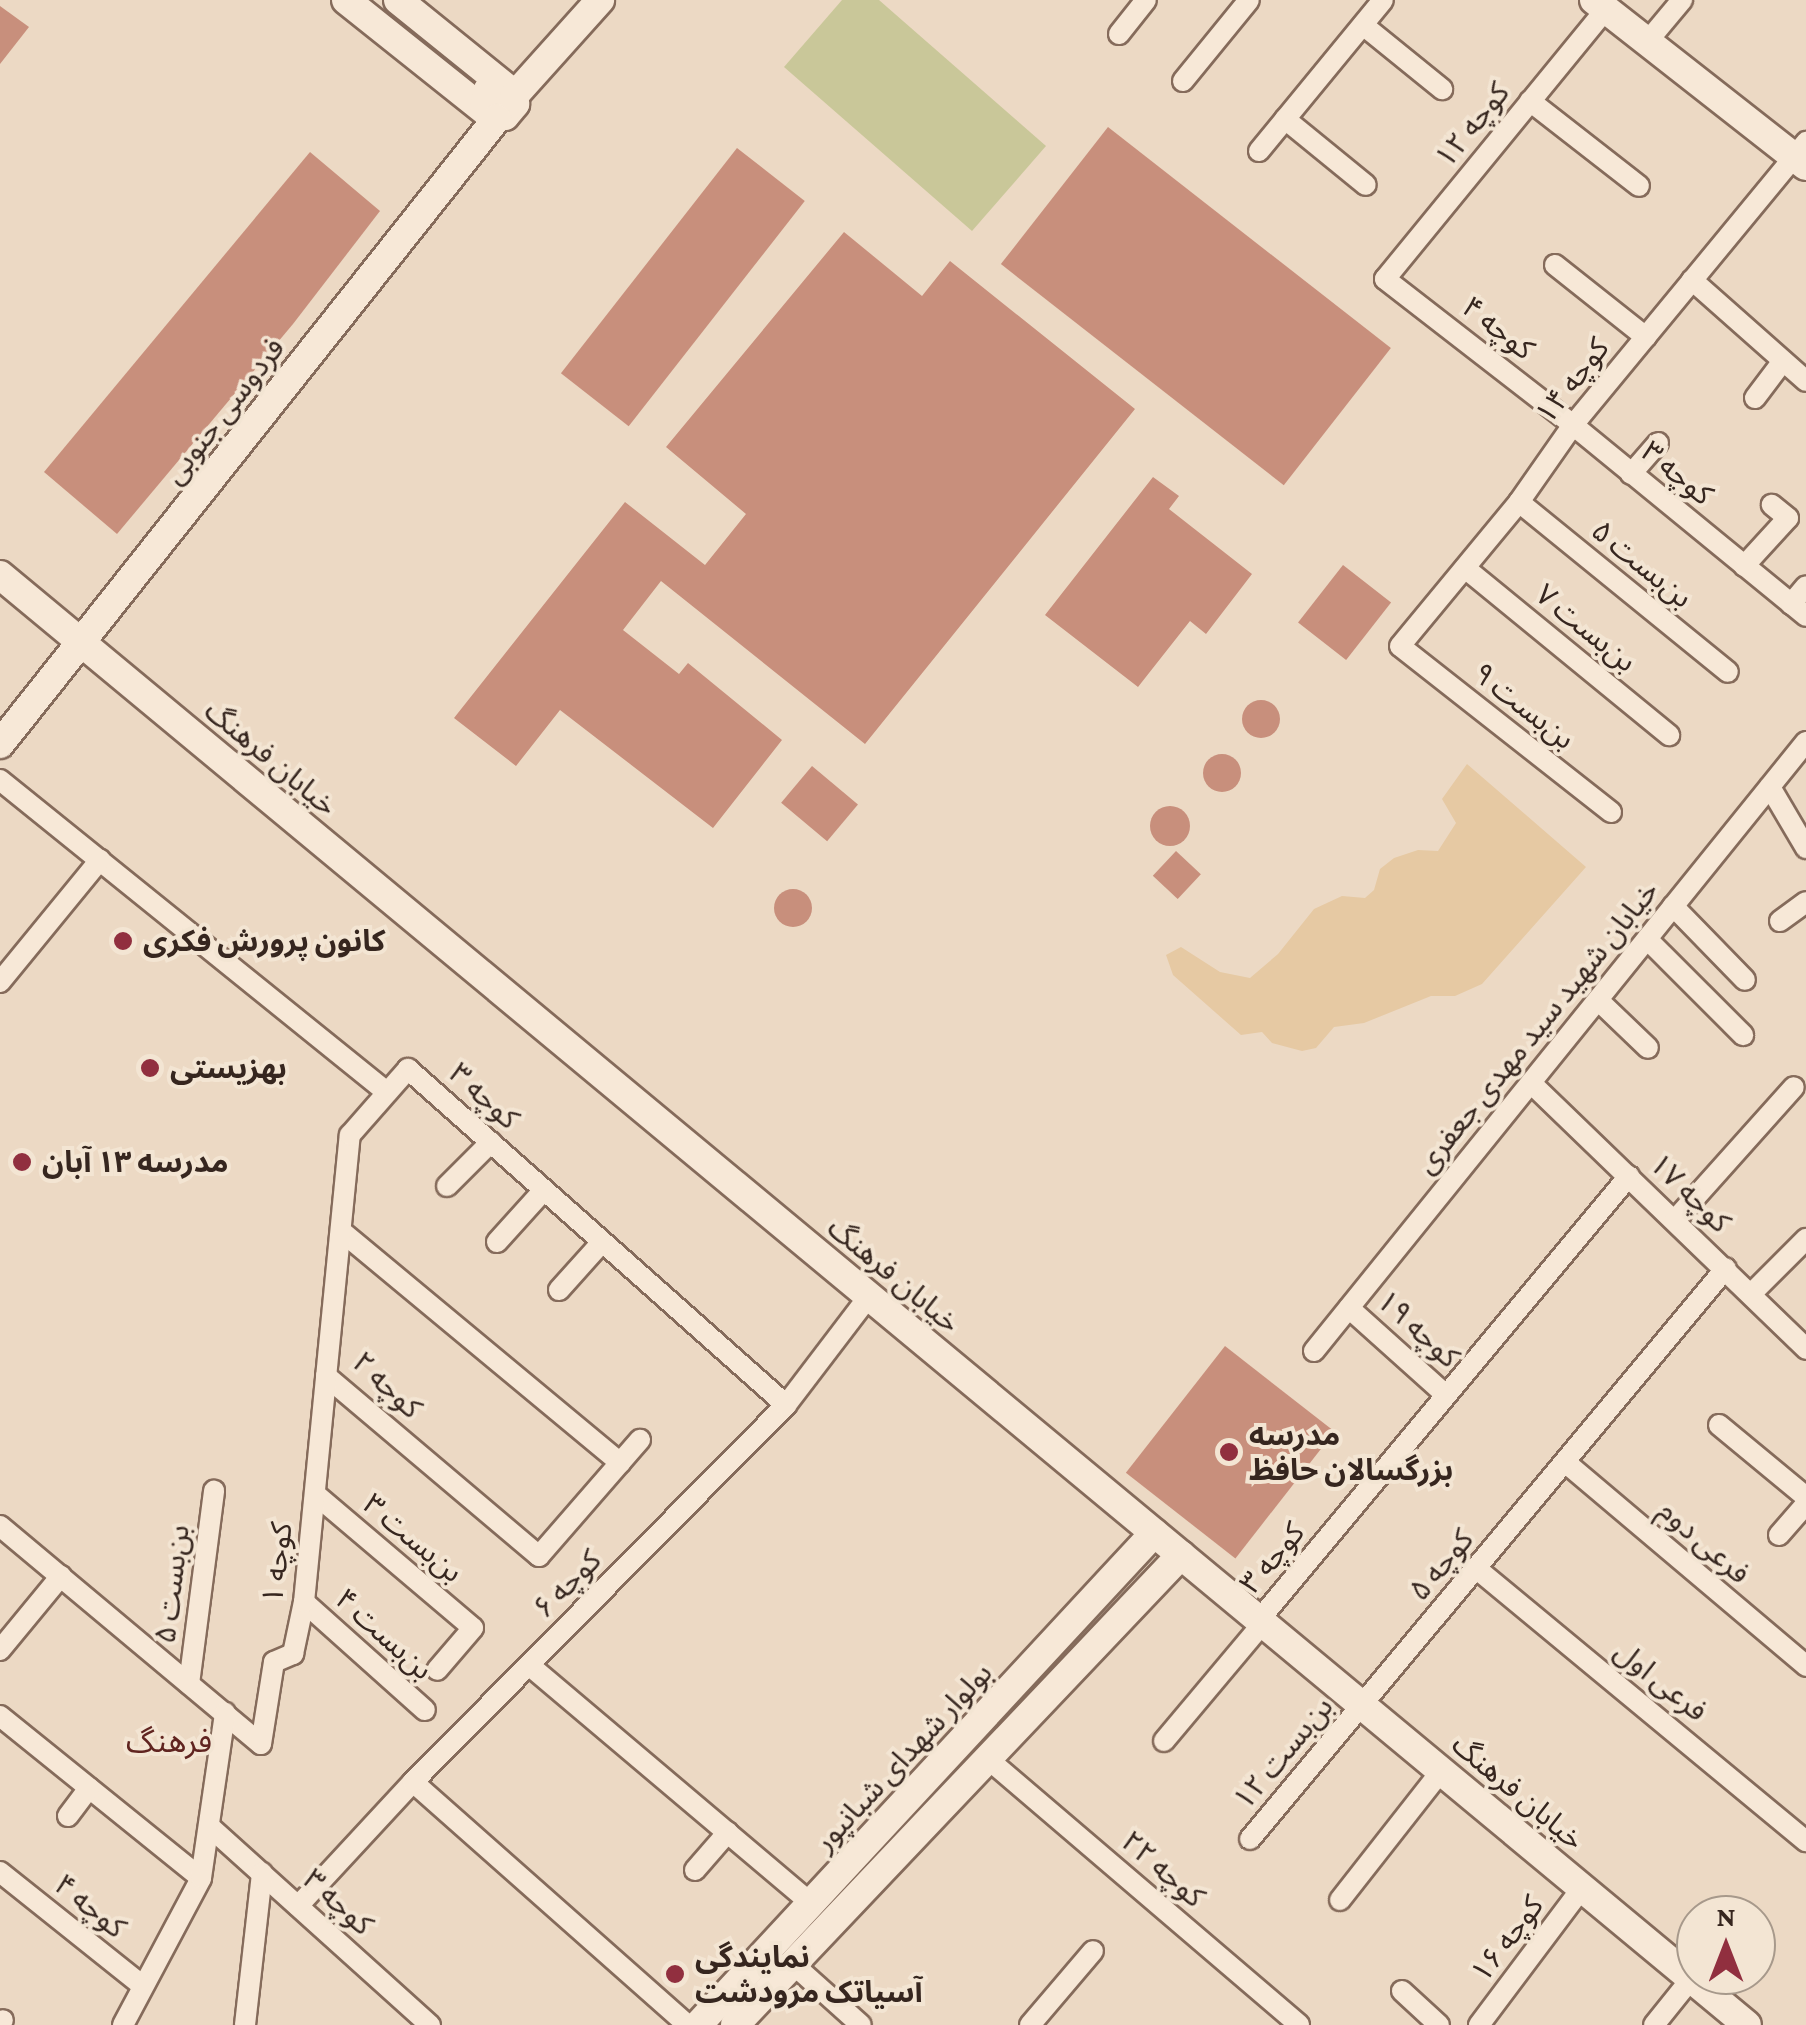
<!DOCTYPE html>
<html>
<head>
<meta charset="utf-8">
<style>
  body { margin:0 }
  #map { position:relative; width:1806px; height:2025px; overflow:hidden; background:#ecd9c4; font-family:"Crimson Pro","Noto Sans Arabic",serif }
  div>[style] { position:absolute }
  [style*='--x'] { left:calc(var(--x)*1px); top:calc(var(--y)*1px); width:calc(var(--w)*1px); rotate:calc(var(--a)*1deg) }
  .green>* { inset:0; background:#c9c799 }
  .sand>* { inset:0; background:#e6c9a3 }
  .building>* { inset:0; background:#c88f7c; transform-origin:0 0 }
  .round { border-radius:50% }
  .roads { filter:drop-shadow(2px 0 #856b5b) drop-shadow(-2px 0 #856b5b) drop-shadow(0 2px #856b5b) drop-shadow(0 -2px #856b5b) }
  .street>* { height:20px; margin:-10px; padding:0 10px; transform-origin:10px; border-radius:10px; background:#f7e8d7 }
  .secondary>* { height:28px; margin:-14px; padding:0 14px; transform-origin:14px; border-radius:14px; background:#f7e8d7 }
  .dots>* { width:28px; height:28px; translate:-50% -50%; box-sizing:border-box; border:5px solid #f3e5d3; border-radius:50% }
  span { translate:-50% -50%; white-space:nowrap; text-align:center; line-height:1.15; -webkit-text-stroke:8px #f3e5d3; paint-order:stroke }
  .street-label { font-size:30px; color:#36261f }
  .poi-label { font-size:30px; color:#36261f; font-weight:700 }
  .left { translate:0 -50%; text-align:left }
  .neighbourhood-label { font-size:32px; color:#602420 }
  .north { position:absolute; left:1676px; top:1895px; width:100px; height:100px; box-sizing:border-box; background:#f3e5d3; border:2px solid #a7998b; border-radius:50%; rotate:0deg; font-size:28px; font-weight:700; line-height:40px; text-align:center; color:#36261f }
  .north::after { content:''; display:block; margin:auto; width:35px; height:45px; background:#912f3f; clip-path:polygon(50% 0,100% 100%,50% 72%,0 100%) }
</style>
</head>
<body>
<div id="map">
  <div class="green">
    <div style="clip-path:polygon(842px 0,879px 0,1046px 146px,972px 231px,784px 67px)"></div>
  </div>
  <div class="sand">
    <div style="clip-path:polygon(1467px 764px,1586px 867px,1482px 984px,1455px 996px,1431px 996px,1364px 1023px,1334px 1027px,1316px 1048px,1302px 1051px,1272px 1043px,1262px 1032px,1241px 1035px,1173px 975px,1166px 955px,1181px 947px,1220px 972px,1250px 978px,1278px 954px,1314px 909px,1342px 896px,1365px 898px,1374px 890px,1380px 869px,1394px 858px,1418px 850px,1438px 851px,1456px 823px,1442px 799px)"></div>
  </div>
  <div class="building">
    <div style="clip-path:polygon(0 6px,29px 27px,0 64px)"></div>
    <div style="left:1108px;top:127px;width:359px;height:174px;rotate:38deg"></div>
    <div style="left:737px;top:148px;width:86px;height:286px;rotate:38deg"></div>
    <div style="clip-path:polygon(310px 152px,380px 211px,293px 324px,117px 534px,44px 472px)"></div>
    <div style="clip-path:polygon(844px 232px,922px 296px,950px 261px,1135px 409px,865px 744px,661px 581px,623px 630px,679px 674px,688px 663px,782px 740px,713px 828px,560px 710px,516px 766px,454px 718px,625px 502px,705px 565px,746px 514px,666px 447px)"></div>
    <div style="clip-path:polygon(1153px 477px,1179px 496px,1169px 509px,1252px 574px,1206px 634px,1190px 621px,1138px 687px,1045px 615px)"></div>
    <div style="left:1343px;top:565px;width:61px;height:73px;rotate:38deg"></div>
    <div class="round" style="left:1242px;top:700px;width:38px;height:38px"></div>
    <div class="round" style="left:1203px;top:754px;width:38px;height:38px"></div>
    <div style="left:812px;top:766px;width:60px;height:48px;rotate:40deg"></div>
    <div class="round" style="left:1150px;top:806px;width:40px;height:40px"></div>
    <div style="left:1176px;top:851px;width:34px;height:34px;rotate:43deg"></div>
    <div class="round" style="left:774px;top:889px;width:38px;height:38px"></div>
    <div style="left:1225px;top:1346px;width:139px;height:161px;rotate:38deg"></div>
  </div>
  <div class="roads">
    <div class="street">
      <div style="--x:1606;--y:9;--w:349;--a:129.3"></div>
      <div style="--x:1385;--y:279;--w:238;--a:37.8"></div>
      <div style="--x:1573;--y:425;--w:301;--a:39.3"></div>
      <div style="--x:1363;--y:25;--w:102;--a:39"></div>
      <div style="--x:1119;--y:34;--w:43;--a:-51.5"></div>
      <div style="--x:1647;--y:42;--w:55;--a:-50.2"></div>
      <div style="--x:1183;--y:81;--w:104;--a:-50.8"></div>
      <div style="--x:1530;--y:101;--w:138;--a:37.9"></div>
      <div style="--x:1285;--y:119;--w:104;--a:39.2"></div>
      <div style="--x:1259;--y:151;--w:195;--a:-50.6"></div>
      <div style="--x:1555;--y:265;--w:116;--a:38.4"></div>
      <div style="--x:1692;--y:280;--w:152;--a:41.5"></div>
      <div style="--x:1755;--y:398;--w:46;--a:-52.9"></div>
      <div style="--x:1631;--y:474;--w:41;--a:-48.9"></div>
      <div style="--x:1519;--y:502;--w:269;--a:39.1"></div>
      <div style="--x:1744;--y:566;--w:65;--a:-47.5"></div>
      <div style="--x:1788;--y:518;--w:21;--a:-141"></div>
      <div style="--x:1465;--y:568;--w:264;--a:39.3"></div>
      <div style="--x:1791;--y:604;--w:23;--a:-50"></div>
      <div style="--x:0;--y:780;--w:497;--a:38.9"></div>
      <div style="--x:1770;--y:787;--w:71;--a:59.5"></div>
      <div style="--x:1611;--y:812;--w:268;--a:-141.8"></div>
      <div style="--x:1400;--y:646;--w:187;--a:-50.4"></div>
      <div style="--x:1519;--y:502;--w:94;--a:-55"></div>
      <div style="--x:1573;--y:425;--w:367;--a:-50.5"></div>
      <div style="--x:1673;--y:906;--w:103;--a:45.8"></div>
      <div style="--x:1780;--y:921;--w:32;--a:-36"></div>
      <div style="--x:1647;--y:939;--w:136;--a:45"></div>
      <div style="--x:0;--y:982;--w:158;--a:-50.7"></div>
      <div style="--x:1598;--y:1000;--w:69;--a:43.8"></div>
      <div style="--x:1531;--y:1083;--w:383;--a:44"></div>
      <div style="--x:447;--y:1186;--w:62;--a:-45"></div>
      <div style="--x:1675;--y:1220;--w:178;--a:-48.2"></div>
      <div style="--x:341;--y:1231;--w:363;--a:39.7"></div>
      <div style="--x:497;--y:1242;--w:70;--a:-47.9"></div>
      <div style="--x:559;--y:1290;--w:64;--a:-48.1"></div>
      <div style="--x:1751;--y:1294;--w:78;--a:-45"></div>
      <div style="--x:1349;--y:1308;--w:130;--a:41.9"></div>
      <div style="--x:1314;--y:1351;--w:783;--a:-51.07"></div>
      <div style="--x:326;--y:1376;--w:279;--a:40.2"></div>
      <div style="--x:539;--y:1556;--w:154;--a:-49"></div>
      <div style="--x:1719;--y:1425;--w:113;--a:39.6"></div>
      <div style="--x:1565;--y:1462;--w:316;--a:40.2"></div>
      <div style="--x:315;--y:1494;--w:207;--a:40.3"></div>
      <div style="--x:473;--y:1628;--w:55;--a:130.6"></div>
      <div style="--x:0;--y:1526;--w:340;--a:39.9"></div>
      <div style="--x:1779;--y:1535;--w:41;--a:-48.9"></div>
      <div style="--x:1477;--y:1569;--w:427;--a:39.6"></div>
      <div style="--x:304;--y:1602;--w:162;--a:41.8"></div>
      <div style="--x:1259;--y:1620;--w:578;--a:-50.19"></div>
      <div style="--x:0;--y:1650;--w:96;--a:-50.5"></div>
      <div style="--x:529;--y:1665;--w:369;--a:40.2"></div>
      <div style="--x:189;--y:1684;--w:195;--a:-82.6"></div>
      <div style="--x:0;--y:1716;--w:258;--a:38.9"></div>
      <div style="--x:1164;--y:1741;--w:154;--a:-50"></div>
      <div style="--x:261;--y:1744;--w:83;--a:-81"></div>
      <div style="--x:274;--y:1662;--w:21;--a:-23"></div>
      <div style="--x:293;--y:1654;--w:53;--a:-78.1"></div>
      <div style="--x:304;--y:1602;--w:469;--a:-84.4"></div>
      <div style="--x:350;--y:1135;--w:88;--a:-48.7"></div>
      <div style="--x:408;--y:1069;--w:506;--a:41.63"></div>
      <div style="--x:988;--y:1759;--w:409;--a:40.5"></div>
      <div style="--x:413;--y:1782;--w:367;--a:41.5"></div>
      <div style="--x:68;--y:1816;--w:35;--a:-53"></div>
      <div style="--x:210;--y:1827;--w:296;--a:42"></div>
      <div style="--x:1250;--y:1839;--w:743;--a:-50.18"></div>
      <div style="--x:695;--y:1870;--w:50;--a:-49"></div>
      <div style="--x:0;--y:1872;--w:183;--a:38.6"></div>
      <div style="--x:1340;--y:1900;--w:164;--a:-51.9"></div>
      <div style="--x:298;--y:1906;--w:169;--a:-47.2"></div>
      <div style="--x:413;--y:1782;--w:530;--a:-45.31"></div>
      <div style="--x:786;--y:1405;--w:137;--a:-52.7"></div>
      <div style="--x:793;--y:1964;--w:91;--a:41.9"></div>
      <div style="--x:1402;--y:1991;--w:50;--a:42.6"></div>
      <div style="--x:0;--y:2023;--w:4;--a:-45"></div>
      <div style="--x:123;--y:2025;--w:166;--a:-62"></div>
      <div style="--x:201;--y:1878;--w:167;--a:-81.7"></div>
      <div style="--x:245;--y:2025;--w:153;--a:-83.6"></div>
      <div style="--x:1030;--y:2025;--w:97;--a:-49.6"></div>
      <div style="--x:1479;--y:2025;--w:171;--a:-53.1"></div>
      <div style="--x:1654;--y:2025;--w:59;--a:-51.2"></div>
    </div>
    <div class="secondary">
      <div style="--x:346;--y:0;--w:183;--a:38.6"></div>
      <div style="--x:489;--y:114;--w:16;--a:7"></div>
      <div style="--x:505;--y:116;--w:16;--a:-50"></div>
      <div style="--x:515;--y:104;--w:8;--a:-97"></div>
      <div style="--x:514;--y:96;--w:20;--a:-150"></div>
      <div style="--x:497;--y:86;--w:10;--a:156"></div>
      <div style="--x:488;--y:90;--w:17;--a:103"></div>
      <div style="--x:398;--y:0;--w:139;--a:38.9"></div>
      <div style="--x:1594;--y:0;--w:269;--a:38.1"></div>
      <div style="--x:514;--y:96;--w:129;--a:-48.1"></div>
      <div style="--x:0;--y:575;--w:2270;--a:39.69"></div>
      <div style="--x:0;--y:744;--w:799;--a:-51.55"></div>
      <div style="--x:698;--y:2025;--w:671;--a:-47.17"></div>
      <div style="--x:735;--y:2025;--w:648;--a:-46.5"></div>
    </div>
  </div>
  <div class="dots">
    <div style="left:123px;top:941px;background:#912f3f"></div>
    <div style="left:150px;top:1068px;background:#912f3f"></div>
    <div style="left:22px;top:1162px;background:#912f3f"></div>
    <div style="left:1229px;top:1452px;background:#912f3f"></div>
    <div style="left:675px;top:1974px;background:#912f3f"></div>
  </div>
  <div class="street-label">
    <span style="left:1472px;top:125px;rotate:-51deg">کوچه ۱۲</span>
    <span style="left:1498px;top:328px;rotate:38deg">کوچه ۴</span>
    <span style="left:1572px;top:381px;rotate:-52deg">کوچه ۱۴</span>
    <span style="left:224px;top:411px;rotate:-52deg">فردوسی جنوبی</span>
    <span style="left:1677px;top:473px;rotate:39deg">کوچه ۳</span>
    <span style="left:1642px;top:564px;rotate:39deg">بن‌بست ۵</span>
    <span style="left:1586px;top:628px;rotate:39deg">بن‌بست ۷</span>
    <span style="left:1524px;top:706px;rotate:38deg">بن‌بست ۹</span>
    <span style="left:271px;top:758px;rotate:40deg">خیابان فرهنگ</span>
    <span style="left:1537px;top:1027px;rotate:-51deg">خیابان شهید سید مهدی جعفری</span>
    <span style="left:484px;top:1096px;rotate:42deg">کوچه ۳</span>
    <span style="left:1690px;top:1193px;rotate:44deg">کوچه ۱۷</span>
    <span style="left:894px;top:1275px;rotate:40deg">خیابان فرهنگ</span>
    <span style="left:1418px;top:1329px;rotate:42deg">کوچه ۱۹</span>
    <span style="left:387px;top:1385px;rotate:43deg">کوچه ۲</span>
    <span style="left:413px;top:1538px;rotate:40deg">بن‌بست ۳</span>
    <span style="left:1704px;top:1542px;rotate:41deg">فرعی دوم</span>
    <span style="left:1272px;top:1558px;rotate:-50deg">کوچه ۳</span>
    <span style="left:277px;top:1563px;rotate:-83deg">کوچه ۱</span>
    <span style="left:1441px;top:1565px;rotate:-50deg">کوچه ۵</span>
    <span style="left:172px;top:1584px;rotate:-83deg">بن‌بست ۵</span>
    <span style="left:567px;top:1584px;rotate:-45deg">کوچه ۶</span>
    <span style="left:384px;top:1634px;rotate:42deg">بن‌بست ۴</span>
    <span style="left:1661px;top:1681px;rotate:39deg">فرعی اول</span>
    <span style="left:1283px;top:1753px;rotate:-50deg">بن‌بست ۱۲</span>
    <span style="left:903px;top:1757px;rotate:-47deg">بولوار شهدای شبانپور</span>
    <span style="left:1518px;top:1792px;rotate:40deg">خیابان فرهنگ</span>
    <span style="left:1163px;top:1869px;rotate:41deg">کوچه ۲۲</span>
    <span style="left:338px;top:1902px;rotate:42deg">کوچه ۳</span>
    <span style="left:90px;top:1906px;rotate:39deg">کوچه ۴</span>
    <span style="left:1507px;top:1939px;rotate:-53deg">کوچه ۱۶</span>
  </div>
  <div class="poi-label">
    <span class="left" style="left:143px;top:941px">کانون پرورش فکری</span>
    <span class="left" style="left:170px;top:1068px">بهزیستی</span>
    <span class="left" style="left:42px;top:1162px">مدرسه ۱۳ آبان</span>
    <span class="left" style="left:1249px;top:1452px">مدرسه<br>بزرگسالان حافظ</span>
    <span class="left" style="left:695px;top:1974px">نمایندگی<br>آسیاتک مرودشت</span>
  </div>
  <div class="neighbourhood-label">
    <span style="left:169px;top:1741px">فرهنگ</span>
  </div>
  <div class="north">N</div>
</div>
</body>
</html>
